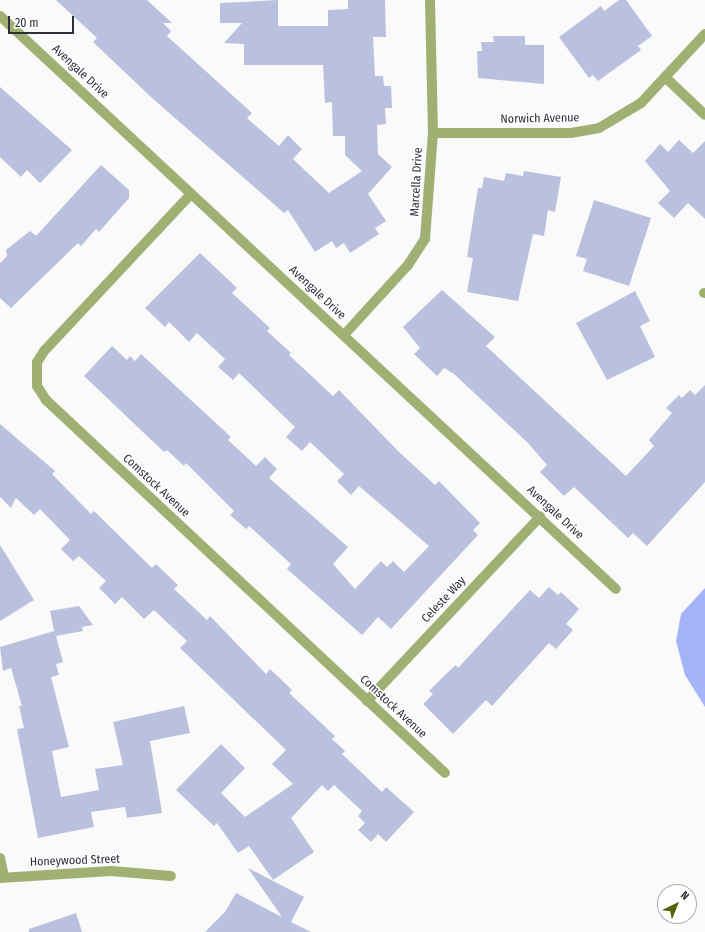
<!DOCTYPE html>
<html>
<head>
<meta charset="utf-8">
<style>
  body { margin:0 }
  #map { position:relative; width:705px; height:932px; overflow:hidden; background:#fafafa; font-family:"Fira Sans Condensed",sans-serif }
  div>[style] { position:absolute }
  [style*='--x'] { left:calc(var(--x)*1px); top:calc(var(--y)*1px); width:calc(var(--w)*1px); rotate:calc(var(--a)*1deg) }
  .forest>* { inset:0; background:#a4b4f9 }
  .building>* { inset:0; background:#bac1de }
  .street>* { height:10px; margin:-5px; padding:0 5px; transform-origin:5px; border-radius:5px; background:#a0b073 }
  span { translate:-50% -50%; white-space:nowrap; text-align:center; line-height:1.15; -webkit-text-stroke:3px #fff; paint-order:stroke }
  .street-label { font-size:12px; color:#2c2e39 }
  .north { position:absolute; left:657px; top:884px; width:40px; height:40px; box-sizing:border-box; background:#fff; border:1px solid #ababb0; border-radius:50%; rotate:43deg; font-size:11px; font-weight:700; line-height:16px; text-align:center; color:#2c2e39 }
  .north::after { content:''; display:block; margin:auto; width:14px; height:18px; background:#536309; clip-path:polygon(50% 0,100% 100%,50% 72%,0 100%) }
  .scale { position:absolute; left:8px; top:16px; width:66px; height:18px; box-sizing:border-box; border:2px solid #2c2e39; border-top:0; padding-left:5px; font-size:12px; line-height:14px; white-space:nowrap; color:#2c2e39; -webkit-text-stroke:3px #fff; paint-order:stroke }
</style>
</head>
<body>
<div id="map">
  <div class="forest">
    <div style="clip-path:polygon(705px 588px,705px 707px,685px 675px,676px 641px,681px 614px)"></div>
  </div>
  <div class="building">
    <div style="clip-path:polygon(56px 0,147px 0,172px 23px,163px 23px,171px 31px,167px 36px,252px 113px,247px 118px,279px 146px,288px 135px,302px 149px,293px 159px,329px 193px,362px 171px,345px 155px,345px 136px,333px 136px,332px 102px,325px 103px,323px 65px,244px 65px,244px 44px,224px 43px,242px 23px,220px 23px,220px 3px,278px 0,278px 26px,328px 26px,328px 10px,348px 9px,348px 0,385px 0,386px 37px,373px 37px,375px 76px,383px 76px,384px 86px,391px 86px,392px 108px,385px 108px,386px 124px,377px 125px,378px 154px,392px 167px,368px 194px,386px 221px,375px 228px,379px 234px,350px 253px,344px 243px,336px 248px,332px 241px,315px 252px,288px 210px,284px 213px,152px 98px,93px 42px,97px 38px)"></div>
    <div style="clip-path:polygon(619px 0,626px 0,652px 36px,638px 46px,641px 50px,598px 81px,593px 75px,589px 78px,559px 37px,601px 6px,604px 11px)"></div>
    <div style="clip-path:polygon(493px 36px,525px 36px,525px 45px,544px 45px,544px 84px,478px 78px,477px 51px,482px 51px,481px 42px,494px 42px)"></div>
    <div style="clip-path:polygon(0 87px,72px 150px,40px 183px,27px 170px,21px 177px,0 157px)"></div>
    <div style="clip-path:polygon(679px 140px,693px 153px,705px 141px,705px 219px,688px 203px,674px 218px,658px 203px,670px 191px,645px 161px,660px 144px,668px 152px)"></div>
    <div style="clip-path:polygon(101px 165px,129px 190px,129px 198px,99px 232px,96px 229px,81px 246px,78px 243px,11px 308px,0 298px,0 263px,7px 256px,6px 250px,30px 231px,36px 236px)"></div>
    <div style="clip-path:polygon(524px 171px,561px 177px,555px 212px,548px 210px,544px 236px,533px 234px,518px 301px,467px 292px,473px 258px,467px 257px,478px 188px,482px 188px,484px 177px,504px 181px,506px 173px,523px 176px)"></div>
    <div style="clip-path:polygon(594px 200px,651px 218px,629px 286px,583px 271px,587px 259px,576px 256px)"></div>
    <div style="clip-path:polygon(200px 253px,237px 288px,232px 293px,270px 328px,267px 331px,291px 353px,289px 355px,333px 396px,339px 390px,398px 451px,435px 485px,439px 481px,480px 523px,473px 530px,478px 535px,391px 629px,378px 617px,362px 635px,287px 569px,291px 564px,249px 526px,246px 529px,230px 515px,234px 511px,186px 463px,184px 466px,167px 450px,164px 452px,84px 376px,112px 346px,127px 360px,130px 356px,135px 361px,141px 354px,231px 437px,228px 440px,256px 466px,265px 457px,277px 469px,269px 478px,348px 547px,333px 564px,355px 589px,381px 561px,387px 567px,393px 561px,404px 572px,429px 546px,359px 486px,351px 495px,337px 481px,344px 474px,310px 442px,302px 451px,286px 437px,295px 427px,239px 373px,233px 380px,218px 367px,225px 359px,197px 333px,189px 342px,169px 322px,165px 327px,145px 308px)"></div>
    <div style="clip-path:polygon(442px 290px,495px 337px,486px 346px,626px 476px,654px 446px,649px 440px,672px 413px,666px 408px,679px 395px,682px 398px,690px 390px,695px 395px,705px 385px,705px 482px,647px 546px,633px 533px,628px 538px,574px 487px,564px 496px,540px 472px,547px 465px,528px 443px,454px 374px,444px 368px,437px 376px,414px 354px,420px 348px,403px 327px)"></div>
    <div style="clip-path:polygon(635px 291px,650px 321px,640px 326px,655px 357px,607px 380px,576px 323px)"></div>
    <div style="clip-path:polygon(0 424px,55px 471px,52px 474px,91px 514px,94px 511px,152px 568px,156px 564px,178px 585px,174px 589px,207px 620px,210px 616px,266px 674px,270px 669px,292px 690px,289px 693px,335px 736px,332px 739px,345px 751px,342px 754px,382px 792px,386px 787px,414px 812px,386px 842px,378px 834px,371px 842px,358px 830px,365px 823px,358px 816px,362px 811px,334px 785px,328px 791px,322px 785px,291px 818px,314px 852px,273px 880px,249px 846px,238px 853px,217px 823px,214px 826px,176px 790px,221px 744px,245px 768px,221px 793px,245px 817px,293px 784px,272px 764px,286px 750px,180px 648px,187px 641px,154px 610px,144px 619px,122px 597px,115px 604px,99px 588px,106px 581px,79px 556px,73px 561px,61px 549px,70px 540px,40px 509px,34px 515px,16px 498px,11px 508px,0 497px)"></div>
    <div style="clip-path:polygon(0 545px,34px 600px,0 621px)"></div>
    <div style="clip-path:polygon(549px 587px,558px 595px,561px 592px,579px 609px,566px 624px,573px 630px,556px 649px,549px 643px,492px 706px,486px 700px,453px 734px,423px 704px,433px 694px,429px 691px,449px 671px,456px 665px,458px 668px,530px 590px,539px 598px)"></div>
    <div style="clip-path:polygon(79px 606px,93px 625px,82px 627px,83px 631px,56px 636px,63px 662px,56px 664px,59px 675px,51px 677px,69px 747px,52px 751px,61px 797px,99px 790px,95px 769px,123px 765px,113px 722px,184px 706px,190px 733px,150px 741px,162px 813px,127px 818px,125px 807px,91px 812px,94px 827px,38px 838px,17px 729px,24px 728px,19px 706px,22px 706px,11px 668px,3px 671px,0 647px,54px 631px,50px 611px)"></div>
    <div style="clip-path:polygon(248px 868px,304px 897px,291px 922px,311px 932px,205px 932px,225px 912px,236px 893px,282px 917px)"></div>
    <div style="clip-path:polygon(76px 913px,82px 932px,29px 932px,29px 929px)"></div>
  </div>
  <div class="street">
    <div style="--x:0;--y:16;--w:841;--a:42.93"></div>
    <div style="--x:665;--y:77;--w:55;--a:43.5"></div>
    <div style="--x:433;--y:133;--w:138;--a:0"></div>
    <div style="--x:571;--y:133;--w:28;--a:-10"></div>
    <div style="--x:599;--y:128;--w:49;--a:-30.8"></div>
    <div style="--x:641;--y:103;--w:94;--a:-47.2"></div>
    <div style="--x:191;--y:194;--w:215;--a:133.1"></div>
    <div style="--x:44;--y:351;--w:13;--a:122"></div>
    <div style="--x:37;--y:362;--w:24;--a:90"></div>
    <div style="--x:37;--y:386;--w:17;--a:57"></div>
    <div style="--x:46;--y:400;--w:546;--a:43.07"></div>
    <div style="--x:704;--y:293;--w:1;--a:0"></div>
    <div style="--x:344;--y:335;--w:95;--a:-47.6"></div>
    <div style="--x:408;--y:265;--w:31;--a:-57"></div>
    <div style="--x:425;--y:239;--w:106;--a:-85.7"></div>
    <div style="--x:433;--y:133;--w:133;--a:-91.3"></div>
    <div style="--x:367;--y:701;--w:253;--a:-46.8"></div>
    <div style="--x:0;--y:858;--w:19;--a:78"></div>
    <div style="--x:0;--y:878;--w:111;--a:-3.6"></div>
    <div style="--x:111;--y:871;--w:60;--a:4.8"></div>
  </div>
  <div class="street-label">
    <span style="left:80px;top:72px;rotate:43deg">Avengale Drive</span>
    <span style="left:540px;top:119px;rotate:-1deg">Norwich Avenue</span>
    <span style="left:417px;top:182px;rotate:-87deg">Marcella Drive</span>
    <span style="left:317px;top:293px;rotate:43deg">Avengale Drive</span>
    <span style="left:156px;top:486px;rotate:43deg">Comstock Avenue</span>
    <span style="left:555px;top:513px;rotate:43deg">Avengale Drive</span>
    <span style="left:444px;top:600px;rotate:-47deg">Celeste Way</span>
    <span style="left:393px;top:707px;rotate:43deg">Comstock Avenue</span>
    <span style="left:75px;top:861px;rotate:-2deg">Honeywood Street</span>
  </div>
  <div class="north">N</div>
  <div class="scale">20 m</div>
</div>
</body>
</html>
